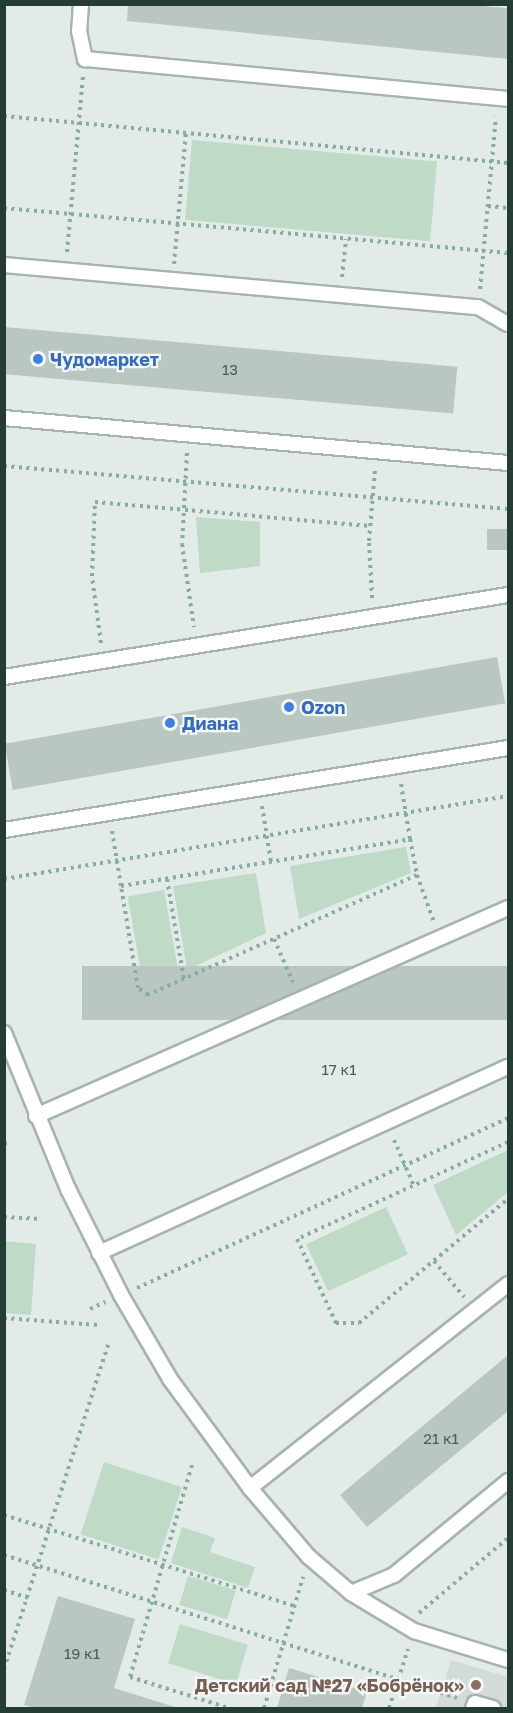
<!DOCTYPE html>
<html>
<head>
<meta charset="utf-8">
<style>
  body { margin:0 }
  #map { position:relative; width:513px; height:1713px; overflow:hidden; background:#e3ebe8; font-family:"Golos Text",sans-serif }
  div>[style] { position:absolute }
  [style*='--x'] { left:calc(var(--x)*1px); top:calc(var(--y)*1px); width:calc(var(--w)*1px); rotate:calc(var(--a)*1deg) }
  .built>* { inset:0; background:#d2dbd7 }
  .green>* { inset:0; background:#bfdac7; transform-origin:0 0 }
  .building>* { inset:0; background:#b9c6c1; transform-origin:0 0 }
  .path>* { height:4px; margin-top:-2px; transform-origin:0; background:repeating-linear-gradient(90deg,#87aca2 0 3px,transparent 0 7.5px) }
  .roads { filter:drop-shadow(2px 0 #a6b3af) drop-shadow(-2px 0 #a6b3af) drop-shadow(0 2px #a6b3af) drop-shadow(0 -2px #a6b3af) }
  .service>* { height:14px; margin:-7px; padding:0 7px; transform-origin:7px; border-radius:7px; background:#fff }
  .dots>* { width:16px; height:16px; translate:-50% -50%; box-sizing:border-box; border:3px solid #f4f8f6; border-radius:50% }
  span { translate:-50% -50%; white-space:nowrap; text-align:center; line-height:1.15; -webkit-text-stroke:4.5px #f4f8f6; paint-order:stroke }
  .number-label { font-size:15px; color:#4a5e59 }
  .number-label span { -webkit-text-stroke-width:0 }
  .shop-label { font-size:18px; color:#366cbe; font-weight:700 }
  .left { translate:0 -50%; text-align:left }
  .education-label { font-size:18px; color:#785e54; font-weight:700 }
  .right { translate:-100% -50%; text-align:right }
  .frame { position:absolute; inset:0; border:6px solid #253b36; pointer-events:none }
</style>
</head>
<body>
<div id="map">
  <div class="built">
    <div style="clip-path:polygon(451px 1660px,508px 1677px,508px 1708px,436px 1708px)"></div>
  </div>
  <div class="green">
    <div style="left:192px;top:140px;width:246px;height:80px;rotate:5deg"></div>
    <div style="clip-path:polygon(196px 517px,260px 522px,260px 566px,200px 573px)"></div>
    <div style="clip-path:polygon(406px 847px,411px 873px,299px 919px,290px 866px)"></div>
    <div style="clip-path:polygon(256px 873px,266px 933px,187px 970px,173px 886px)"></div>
    <div style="left:164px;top:890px;width:80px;height:37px;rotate:80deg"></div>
    <div style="clip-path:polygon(508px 1150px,508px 1192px,456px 1235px,433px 1185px)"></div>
    <div style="left:386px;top:1207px;width:52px;height:88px;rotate:65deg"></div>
    <div style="clip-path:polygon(5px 1241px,36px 1244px,31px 1315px,5px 1313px)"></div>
    <div style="left:104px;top:1462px;width:82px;height:76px;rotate:18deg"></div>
    <div style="clip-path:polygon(182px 1527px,215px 1538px,210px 1552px,255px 1567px,248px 1588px,171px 1563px)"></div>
    <div style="left:188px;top:1576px;width:50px;height:30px;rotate:17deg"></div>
    <div style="left:180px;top:1624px;width:71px;height:41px;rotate:17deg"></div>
  </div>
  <div class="building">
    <div style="clip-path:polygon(128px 5px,469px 5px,508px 8px,508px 59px,127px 21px)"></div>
    <div style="left:4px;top:327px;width:455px;height:47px;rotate:5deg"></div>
    <div style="left:487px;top:529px;width:21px;height:21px"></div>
    <div style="left:497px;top:657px;width:47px;height:500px;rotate:80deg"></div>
    <div style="left:508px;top:966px;width:54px;height:426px;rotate:90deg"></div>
    <div style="clip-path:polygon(508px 1355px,508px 1411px,367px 1527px,340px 1495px)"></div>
    <div style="clip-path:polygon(58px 1596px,135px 1619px,114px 1688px,178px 1708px,35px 1708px,24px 1705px)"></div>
    <div style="clip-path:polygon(289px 1668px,367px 1692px,362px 1708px,277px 1708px)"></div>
  </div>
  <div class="path">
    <div style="--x:4;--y:116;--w:506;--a:5.33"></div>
    <div style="--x:488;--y:206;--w:20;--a:6"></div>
    <div style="--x:4;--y:208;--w:506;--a:5.1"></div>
    <div style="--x:67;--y:252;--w:176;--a:-84.8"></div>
    <div style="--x:174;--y:264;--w:132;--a:-84.8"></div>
    <div style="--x:342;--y:277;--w:38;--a:-84"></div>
    <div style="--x:480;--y:289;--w:173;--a:-84.7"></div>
    <div style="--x:187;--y:453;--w:91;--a:93.1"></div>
    <div style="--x:182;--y:544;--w:84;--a:81.8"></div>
    <div style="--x:4;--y:466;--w:506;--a:4.88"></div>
    <div style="--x:372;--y:598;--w:57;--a:-93"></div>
    <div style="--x:369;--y:541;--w:72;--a:-85.2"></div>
    <div style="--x:101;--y:643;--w:68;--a:-97.7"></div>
    <div style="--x:92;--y:576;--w:74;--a:-87.7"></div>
    <div style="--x:95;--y:502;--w:276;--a:5"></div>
    <div style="--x:401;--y:784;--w:56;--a:80.7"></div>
    <div style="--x:262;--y:806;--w:57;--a:80.9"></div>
    <div style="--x:112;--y:831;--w:56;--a:80.7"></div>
    <div style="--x:417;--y:875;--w:295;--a:156"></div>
    <div style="--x:148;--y:995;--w:12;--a:-145"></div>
    <div style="--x:138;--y:988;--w:103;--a:-99.5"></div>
    <div style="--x:121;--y:886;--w:293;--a:-9.2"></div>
    <div style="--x:410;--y:839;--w:37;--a:79"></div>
    <div style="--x:417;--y:875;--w:50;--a:70.1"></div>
    <div style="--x:4;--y:879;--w:511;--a:-9.35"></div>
    <div style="--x:167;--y:879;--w:101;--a:80.4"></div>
    <div style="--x:274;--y:939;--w:47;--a:66.2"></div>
    <div style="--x:394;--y:1140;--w:50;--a:66.5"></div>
    <div style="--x:508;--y:1142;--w:232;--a:155.3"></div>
    <div style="--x:297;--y:1239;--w:93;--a:65.1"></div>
    <div style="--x:336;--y:1323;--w:23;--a:0"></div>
    <div style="--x:359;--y:1323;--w:194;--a:-39.8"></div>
    <div style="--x:4;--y:1143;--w:6;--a:9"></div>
    <div style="--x:4;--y:1217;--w:37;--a:3"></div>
    <div style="--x:434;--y:1261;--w:47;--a:50.2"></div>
    <div style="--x:137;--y:1288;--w:408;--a:-24.6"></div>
    <div style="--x:90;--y:1309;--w:17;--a:-25"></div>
    <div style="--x:4;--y:1318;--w:95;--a:4.2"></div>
    <div style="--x:192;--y:1465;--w:221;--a:106.3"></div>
    <div style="--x:130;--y:1677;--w:104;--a:17.4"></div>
    <div style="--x:4;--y:1515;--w:304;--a:17.4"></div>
    <div style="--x:4;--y:1555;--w:475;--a:17.5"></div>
    <div style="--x:4;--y:1590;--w:25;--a:18"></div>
    <div style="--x:419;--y:1613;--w:116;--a:-40.1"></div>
    <div style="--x:4;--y:1669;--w:344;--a:-72.2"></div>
    <div style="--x:264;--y:1708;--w:137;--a:-73.4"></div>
    <div style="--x:389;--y:1708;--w:62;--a:-72.1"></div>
  </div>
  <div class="roads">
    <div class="service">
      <div style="--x:81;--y:4;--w:27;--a:94"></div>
      <div style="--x:79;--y:31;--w:29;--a:78"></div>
      <div style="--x:85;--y:59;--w:425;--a:5.4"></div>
      <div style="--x:4;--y:265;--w:476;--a:5.1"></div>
      <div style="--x:478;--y:307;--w:34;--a:30"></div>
      <div style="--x:4;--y:418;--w:506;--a:5.1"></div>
      <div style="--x:4;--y:677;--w:511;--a:-9.24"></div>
      <div style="--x:4;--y:830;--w:511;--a:-9.24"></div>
      <div style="--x:4;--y:1033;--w:169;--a:67.7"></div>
      <div style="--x:68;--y:1189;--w:119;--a:63.4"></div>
      <div style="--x:121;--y:1295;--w:97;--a:59.7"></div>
      <div style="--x:170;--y:1379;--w:135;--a:53.7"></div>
      <div style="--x:250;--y:1488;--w:91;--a:49.5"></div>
      <div style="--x:309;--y:1557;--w:55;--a:40.6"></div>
      <div style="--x:351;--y:1593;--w:74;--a:31.1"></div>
      <div style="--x:414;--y:1631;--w:98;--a:17.1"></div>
      <div style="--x:36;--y:1116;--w:516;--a:-23.78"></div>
      <div style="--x:99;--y:1253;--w:449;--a:-24.5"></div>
      <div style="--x:250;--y:1488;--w:329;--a:-38.3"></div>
      <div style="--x:351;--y:1593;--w:47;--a:-22.7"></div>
      <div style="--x:394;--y:1575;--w:148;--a:-39.5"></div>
      <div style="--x:473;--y:1708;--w:5;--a:-68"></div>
      <div style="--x:475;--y:1703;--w:19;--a:16"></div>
    </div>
  </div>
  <div class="dots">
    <div style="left:38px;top:359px;background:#3f7fe0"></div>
    <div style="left:289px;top:707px;background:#3f7fe0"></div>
    <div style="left:170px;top:723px;background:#3f7fe0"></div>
    <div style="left:476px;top:1685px;background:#8d6e63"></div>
  </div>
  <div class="number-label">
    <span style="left:230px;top:370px">13</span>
    <span style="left:339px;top:1070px">17 к1</span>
    <span style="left:441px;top:1439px">21 к1</span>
    <span style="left:82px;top:1654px">19 к1</span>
  </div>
  <div class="shop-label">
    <span class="left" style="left:50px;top:359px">Чудомаркет</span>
    <span class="left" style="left:301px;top:707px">Ozon</span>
    <span class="left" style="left:182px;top:723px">Диана</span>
  </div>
  <div class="education-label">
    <span class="right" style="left:464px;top:1685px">Детский сад №27 «Бобрёнок»</span>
  </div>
  <div class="frame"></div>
</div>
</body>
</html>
